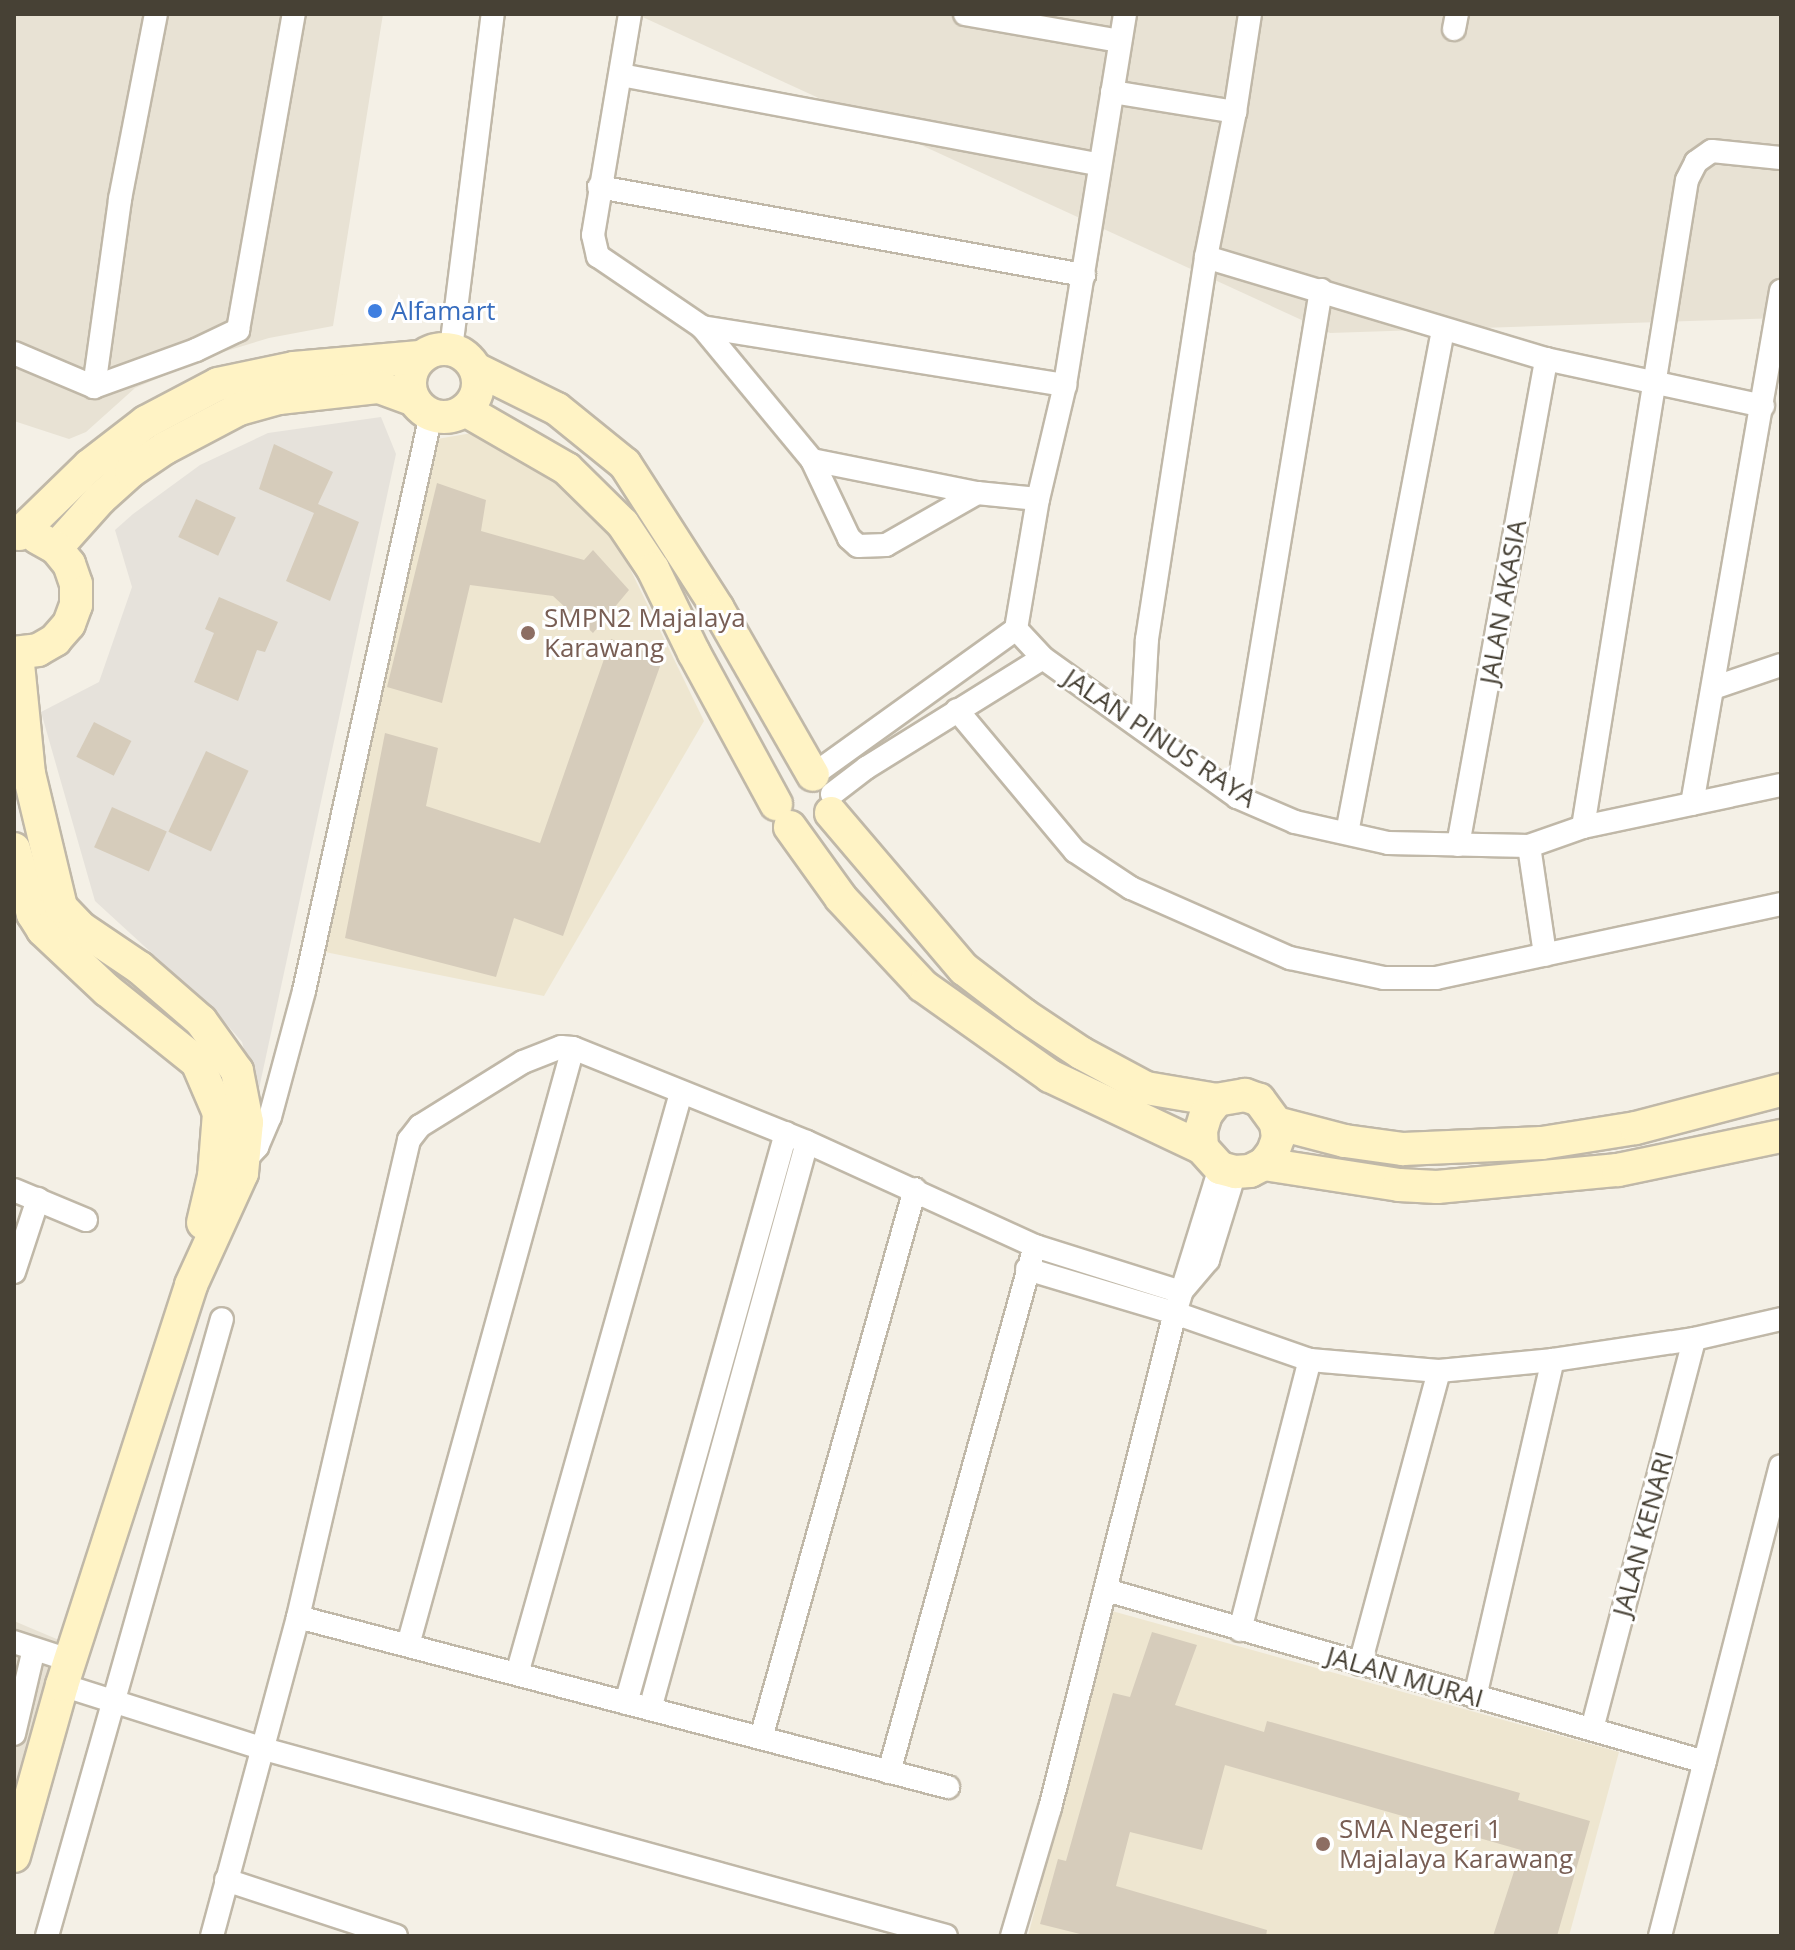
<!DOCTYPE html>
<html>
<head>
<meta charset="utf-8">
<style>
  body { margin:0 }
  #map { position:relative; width:1795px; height:1950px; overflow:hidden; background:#f4f0e6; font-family:"Open Sans",sans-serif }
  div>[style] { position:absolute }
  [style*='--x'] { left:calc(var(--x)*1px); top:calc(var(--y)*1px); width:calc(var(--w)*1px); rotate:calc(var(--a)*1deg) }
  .residential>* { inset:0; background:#e8e2d4 }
  .industrial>* { inset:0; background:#e6e2db }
  .education>* { inset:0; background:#eee6d0 }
  .building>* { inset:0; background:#d6ccbb; transform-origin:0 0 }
  .roads { filter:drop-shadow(2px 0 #c0b8a8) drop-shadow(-2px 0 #c0b8a8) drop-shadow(0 2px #c0b8a8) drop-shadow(0 -2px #c0b8a8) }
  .street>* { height:22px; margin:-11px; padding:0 11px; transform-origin:11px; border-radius:11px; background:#fff }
  .secondary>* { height:32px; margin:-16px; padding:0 16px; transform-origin:16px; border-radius:16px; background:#fff3c5 }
  .secondary>.ring { margin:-16px; padding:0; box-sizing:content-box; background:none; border:32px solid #fff3c5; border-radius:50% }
  .dots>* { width:22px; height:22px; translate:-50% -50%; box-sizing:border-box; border:4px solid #fff; border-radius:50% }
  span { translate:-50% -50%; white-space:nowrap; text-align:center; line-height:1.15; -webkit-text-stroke:6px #fff; paint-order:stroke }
  .shop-label { font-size:26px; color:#366cbe }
  .left { translate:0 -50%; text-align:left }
  .street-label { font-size:26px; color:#474135 }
  .education-label { font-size:26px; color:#785e54 }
  .frame { position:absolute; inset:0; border:16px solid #474135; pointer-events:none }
</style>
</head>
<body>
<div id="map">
  <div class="residential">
    <div style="clip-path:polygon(14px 14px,383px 14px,333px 326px,269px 338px,213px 355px,135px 388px,86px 432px,69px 439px,14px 421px)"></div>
    <div style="clip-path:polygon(636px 14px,1781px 14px,1781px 318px,1330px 333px)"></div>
    <div style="clip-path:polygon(14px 1621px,59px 1640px,14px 1803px)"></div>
  </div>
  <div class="industrial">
    <div style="clip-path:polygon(381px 417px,396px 454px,257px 1098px,242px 1042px,216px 1012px,95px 901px,41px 712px,99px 682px,132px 587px,115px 530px,133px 514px,200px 465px,268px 433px)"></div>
  </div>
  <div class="education">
    <div style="clip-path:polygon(478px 432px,521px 453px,594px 516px,618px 544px,704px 721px,544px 996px,325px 952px,437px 439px)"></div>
    <div style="clip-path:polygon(1112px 1611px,1619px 1752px,1569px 1936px,1028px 1936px)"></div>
  </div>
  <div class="building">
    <div style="clip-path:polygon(274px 444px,333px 472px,318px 504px,359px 522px,330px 601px,286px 581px,314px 513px,259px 489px)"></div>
    <div style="clip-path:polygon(437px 483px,486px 500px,481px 531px,584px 560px,593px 550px,629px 590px,593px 633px,553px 596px,470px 585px,442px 703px,387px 687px)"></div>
    <div style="left:196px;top:499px;width:44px;height:42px;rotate:25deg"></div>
    <div style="clip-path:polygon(219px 597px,278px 622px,265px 652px,257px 650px,238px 701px,194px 682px,214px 633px,205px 629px)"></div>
    <div style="clip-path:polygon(611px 639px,663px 658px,563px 936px,514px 918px,496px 977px,345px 938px,385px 733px,438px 748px,426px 806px,540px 843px)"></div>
    <div style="left:94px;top:722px;width:42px;height:39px;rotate:27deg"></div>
    <div style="left:206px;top:751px;width:47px;height:89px;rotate:25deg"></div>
    <div style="left:112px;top:807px;width:60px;height:44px;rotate:24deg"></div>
    <div style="clip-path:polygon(1152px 1632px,1197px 1645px,1175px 1705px,1264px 1732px,1267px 1721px,1520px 1793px,1518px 1800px,1590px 1821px,1557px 1936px,1493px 1936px,1521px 1850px,1225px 1765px,1202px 1850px,1130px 1832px,1116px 1886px,1267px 1930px,1266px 1936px,1088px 1936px,1040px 1924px,1058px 1859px,1066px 1861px,1113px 1693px,1130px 1697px)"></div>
  </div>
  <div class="roads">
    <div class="street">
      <div style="--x:630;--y:14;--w:224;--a:99.5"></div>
      <div style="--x:593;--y:235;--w:22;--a:77"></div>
      <div style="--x:598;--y:256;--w:126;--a:34.3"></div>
      <div style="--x:702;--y:327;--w:173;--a:50.4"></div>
      <div style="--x:812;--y:460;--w:86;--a:64.6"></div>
      <div style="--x:849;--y:538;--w:12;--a:42"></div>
      <div style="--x:858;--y:546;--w:28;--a:-2"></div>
      <div style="--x:886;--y:545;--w:105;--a:-29.7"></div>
      <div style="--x:965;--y:14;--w:157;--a:9.9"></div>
      <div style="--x:1125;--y:14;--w:376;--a:99.2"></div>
      <div style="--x:1065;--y:385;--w:117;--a:103.3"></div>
      <div style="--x:1038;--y:499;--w:132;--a:99.6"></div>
      <div style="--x:1016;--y:629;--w:40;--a:47"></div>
      <div style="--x:1043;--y:658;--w:239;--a:35.6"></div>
      <div style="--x:1237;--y:797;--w:63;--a:23.3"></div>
      <div style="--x:1295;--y:822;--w:95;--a:12.7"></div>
      <div style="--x:1388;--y:843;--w:141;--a:1.2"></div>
      <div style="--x:1529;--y:846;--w:57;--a:-19.4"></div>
      <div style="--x:1583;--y:827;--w:202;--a:-12"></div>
      <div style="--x:1454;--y:29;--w:15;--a:-79"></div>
      <div style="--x:621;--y:75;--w:485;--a:10.6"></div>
      <div style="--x:1112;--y:92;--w:125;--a:9.2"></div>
      <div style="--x:599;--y:187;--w:493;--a:10.3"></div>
      <div style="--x:1206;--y:257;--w:355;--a:16.7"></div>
      <div style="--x:1546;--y:359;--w:222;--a:12.2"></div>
      <div style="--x:702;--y:327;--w:368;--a:9.1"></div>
      <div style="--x:451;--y:349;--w:338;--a:-82.9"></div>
      <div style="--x:14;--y:353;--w:87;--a:23"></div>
      <div style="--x:94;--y:387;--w:109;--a:-19.9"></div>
      <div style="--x:196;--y:350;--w:47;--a:-25.5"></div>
      <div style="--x:238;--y:330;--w:321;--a:-80"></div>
      <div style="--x:94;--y:387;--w:190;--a:-82.1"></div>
      <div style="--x:120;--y:199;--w:188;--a:-79"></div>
      <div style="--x:812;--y:460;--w:168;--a:11.3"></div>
      <div style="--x:977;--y:493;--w:61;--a:5.6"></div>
      <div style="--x:1713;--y:688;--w:72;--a:-18.7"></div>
      <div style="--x:957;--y:710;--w:184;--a:50.1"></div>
      <div style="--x:1075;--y:851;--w:67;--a:33.5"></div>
      <div style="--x:1131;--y:888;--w:174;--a:23.8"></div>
      <div style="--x:1290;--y:958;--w:96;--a:12"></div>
      <div style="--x:1384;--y:978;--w:52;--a:0"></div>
      <div style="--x:1436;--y:978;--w:353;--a:-12.1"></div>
      <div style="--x:1142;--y:728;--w:89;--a:-86.8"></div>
      <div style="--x:1147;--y:639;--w:387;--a:-81.2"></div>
      <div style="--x:1206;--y:257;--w:148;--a:-78.7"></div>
      <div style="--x:1235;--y:112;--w:99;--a:-81.3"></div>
      <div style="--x:813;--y:775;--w:250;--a:-35.7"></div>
      <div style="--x:832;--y:794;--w:43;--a:-37.4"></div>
      <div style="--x:866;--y:768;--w:208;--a:-31.9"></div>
      <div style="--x:1237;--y:797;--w:514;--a:-80.59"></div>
      <div style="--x:1692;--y:804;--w:521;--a:-80.16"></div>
      <div style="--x:1583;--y:827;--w:655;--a:-80.87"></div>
      <div style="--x:1687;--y:180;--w:20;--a:-63"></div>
      <div style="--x:1696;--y:162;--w:19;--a:-35"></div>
      <div style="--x:1712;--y:151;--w:69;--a:5.8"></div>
      <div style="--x:1347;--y:833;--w:512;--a:-79.19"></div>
      <div style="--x:1458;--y:845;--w:494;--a:-79.7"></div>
      <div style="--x:1529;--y:846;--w:110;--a:81.6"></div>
      <div style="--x:245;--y:1160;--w:18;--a:-47"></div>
      <div style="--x:257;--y:1147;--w:33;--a:-67"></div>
      <div style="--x:270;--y:1117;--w:131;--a:-74.9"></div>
      <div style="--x:304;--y:991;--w:590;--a:-77.57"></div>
      <div style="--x:14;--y:1190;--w:78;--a:22.6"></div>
      <div style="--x:1035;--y:1246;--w:153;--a:17.5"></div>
      <div style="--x:1181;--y:1292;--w:42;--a:-49.8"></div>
      <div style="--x:1208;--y:1260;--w:92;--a:-72.9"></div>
      <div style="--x:1027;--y:1269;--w:154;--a:16.6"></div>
      <div style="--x:1175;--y:1313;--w:143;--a:19.2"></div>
      <div style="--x:1310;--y:1360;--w:129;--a:4.9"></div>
      <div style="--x:1439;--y:1371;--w:115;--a:-5.5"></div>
      <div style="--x:1553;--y:1360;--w:143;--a:-8.5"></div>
      <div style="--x:1694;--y:1339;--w:89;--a:-12.9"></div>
      <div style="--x:14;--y:1272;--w:77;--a:-71.8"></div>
      <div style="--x:1106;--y:1590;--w:623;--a:16.02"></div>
      <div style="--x:298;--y:1617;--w:672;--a:14.66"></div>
      <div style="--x:1240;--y:1630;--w:279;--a:-75.5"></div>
      <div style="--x:14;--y:1642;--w:58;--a:18.1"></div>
      <div style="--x:408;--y:1645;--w:619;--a:-74.55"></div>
      <div style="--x:1360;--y:1664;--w:303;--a:-74.9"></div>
      <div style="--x:517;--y:1674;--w:604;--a:-74.24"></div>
      <div style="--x:62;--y:1685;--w:212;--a:17.6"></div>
      <div style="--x:264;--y:1749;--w:707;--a:15.33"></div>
      <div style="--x:1475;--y:1697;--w:346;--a:-77"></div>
      <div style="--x:626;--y:1703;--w:592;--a:-74.32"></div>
      <div style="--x:650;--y:1709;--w:588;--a:-74.52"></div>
      <div style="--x:1592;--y:1729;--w:403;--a:-75.3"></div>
      <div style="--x:14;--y:1734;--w:87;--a:-76.8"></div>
      <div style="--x:761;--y:1738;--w:570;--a:-74.33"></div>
      <div style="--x:226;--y:1880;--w:179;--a:18.2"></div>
      <div style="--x:47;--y:1936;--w:641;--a:-74.17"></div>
      <div style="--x:212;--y:1936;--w:330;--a:-74.9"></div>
      <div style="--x:298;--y:1617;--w:490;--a:-76.9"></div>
      <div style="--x:409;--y:1140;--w:18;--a:-52"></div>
      <div style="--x:420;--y:1126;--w:121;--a:-31.9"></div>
      <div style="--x:523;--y:1062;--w:41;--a:-21.5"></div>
      <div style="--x:561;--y:1047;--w:12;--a:5"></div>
      <div style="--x:573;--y:1048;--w:252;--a:21.9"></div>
      <div style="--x:807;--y:1142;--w:251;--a:24.5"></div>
      <div style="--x:1035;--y:1246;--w:546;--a:105.51"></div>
      <div style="--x:1012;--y:1936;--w:134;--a:-73.5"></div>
      <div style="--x:1050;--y:1808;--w:511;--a:-75.83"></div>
      <div style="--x:1175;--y:1313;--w:152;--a:-72.8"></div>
      <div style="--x:1660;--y:1936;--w:485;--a:-75.6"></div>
    </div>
    <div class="secondary">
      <div class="ring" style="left:410px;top:349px;width:36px;height:36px"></div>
      <div style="--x:476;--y:369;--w:90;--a:26.3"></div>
      <div style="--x:557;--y:409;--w:87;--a:39"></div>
      <div style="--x:625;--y:464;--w:172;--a:57.3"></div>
      <div style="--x:718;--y:609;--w:191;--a:60.2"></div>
      <div style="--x:465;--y:410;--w:118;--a:30"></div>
      <div style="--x:567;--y:469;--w:78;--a:44.5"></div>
      <div style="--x:623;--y:524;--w:54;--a:56.3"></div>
      <div style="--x:653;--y:569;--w:93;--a:64"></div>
      <div style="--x:694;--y:653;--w:172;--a:61.5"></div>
      <div style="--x:19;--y:534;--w:98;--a:-44.2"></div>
      <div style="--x:89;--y:466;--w:72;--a:-37.7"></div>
      <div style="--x:146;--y:422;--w:81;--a:-27.8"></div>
      <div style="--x:218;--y:384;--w:78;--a:-11.9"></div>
      <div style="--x:294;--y:368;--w:126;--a:-5"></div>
      <div style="--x:56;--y:548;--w:66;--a:-48.1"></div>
      <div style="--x:100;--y:499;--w:42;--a:-42.1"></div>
      <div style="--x:131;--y:471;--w:41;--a:-34.1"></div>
      <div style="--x:165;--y:448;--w:84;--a:-27.8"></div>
      <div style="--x:239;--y:409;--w:41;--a:-15.4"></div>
      <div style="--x:279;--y:398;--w:101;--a:-6.3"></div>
      <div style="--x:379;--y:387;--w:37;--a:20"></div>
      <div style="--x:14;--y:653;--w:24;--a:-7"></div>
      <div style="--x:38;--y:650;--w:20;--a:-30"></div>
      <div style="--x:55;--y:640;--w:21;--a:-49"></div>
      <div style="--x:69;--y:624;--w:20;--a:-70"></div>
      <div style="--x:76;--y:605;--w:21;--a:-90"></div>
      <div style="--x:76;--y:584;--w:21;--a:-109"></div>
      <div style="--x:69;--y:564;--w:21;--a:-129"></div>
      <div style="--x:56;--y:548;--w:21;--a:-151"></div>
      <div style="--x:831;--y:813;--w:205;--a:49.6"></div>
      <div style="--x:964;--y:969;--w:76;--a:37.5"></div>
      <div style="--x:1024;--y:1015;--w:69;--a:33.7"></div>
      <div style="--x:1081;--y:1053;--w:74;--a:28.3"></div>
      <div style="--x:1146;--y:1088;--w:72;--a:9.6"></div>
      <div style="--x:790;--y:827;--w:87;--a:54.3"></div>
      <div style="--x:841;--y:898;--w:120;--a:47"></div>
      <div style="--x:923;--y:986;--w:156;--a:35.3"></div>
      <div style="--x:1050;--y:1076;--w:168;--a:25.3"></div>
      <div style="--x:1202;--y:1148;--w:27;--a:48"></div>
      <div style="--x:1220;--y:1168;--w:16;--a:15"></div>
      <div style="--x:1235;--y:1172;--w:15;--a:-4"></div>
      <div style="--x:1250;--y:1171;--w:16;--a:-27"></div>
      <div style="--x:1264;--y:1164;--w:15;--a:-53"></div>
      <div style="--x:1273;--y:1152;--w:15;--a:-70"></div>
      <div style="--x:1278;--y:1138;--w:15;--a:-98"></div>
      <div style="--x:1276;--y:1123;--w:29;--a:-126"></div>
      <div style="--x:1259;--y:1100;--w:15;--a:-160"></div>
      <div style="--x:1245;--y:1095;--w:28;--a:170"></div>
      <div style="--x:1217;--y:1100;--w:18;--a:128"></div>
      <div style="--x:1206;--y:1114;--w:17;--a:107"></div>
      <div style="--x:1201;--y:1130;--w:18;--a:87"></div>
      <div style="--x:14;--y:849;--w:68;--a:73.7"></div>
      <div style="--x:33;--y:914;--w:19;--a:58"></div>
      <div style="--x:43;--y:930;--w:88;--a:43.2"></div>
      <div style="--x:107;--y:990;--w:115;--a:38.7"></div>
      <div style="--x:197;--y:1062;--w:56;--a:66.7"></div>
      <div style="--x:219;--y:1113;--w:63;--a:94.5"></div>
      <div style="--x:214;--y:1176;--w:48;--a:103.2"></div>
      <div style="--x:1276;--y:1123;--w:71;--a:14.6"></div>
      <div style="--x:1345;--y:1141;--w:59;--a:7.9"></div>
      <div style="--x:1403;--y:1149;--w:139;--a:-2.5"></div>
      <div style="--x:1542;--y:1143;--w:95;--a:-9.1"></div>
      <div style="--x:1636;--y:1128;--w:150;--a:-14.7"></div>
      <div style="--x:1264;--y:1164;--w:137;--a:8.8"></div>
      <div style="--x:1399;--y:1185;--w:38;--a:3"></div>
      <div style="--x:1437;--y:1187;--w:182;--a:-5.4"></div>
      <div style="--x:1618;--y:1170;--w:167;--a:-11.8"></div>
      <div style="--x:14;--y:1856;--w:178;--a:-74.3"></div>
      <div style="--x:62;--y:1685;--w:420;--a:-72.1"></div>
      <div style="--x:191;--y:1285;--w:123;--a:-65.5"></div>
      <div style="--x:242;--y:1173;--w:51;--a:-84.4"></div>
      <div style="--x:247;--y:1122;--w:52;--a:-101.1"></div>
      <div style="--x:237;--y:1071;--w:62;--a:-125.8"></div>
      <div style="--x:201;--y:1021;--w:81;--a:-139"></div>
      <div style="--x:140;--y:968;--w:71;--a:-145.9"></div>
      <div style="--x:81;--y:928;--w:29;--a:-134"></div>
      <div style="--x:61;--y:907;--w:137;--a:-103.5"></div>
      <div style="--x:29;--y:774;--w:121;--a:-95.7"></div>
    </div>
  </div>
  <div class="dots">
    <div style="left:375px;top:311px;background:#3f7fe0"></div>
    <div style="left:528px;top:633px;background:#8d6e63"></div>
    <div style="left:1323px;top:1844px;background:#8d6e63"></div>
  </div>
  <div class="shop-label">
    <span class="left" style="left:391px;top:311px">Alfamart</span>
  </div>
  <div class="street-label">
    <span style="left:1503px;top:602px;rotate:-80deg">JALAN AKASIA</span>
    <span style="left:1160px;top:738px;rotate:34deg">JALAN PINUS RAYA</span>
    <span style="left:1643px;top:1534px;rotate:-75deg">JALAN KENARI</span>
    <span style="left:1405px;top:1677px;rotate:16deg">JALAN MURAI</span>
  </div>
  <div class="education-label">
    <span class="left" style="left:544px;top:633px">SMPN2 Majalaya<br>Karawang</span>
    <span class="left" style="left:1339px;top:1844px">SMA Negeri 1<br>Majalaya Karawang</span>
  </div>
  <div class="frame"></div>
</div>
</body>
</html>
